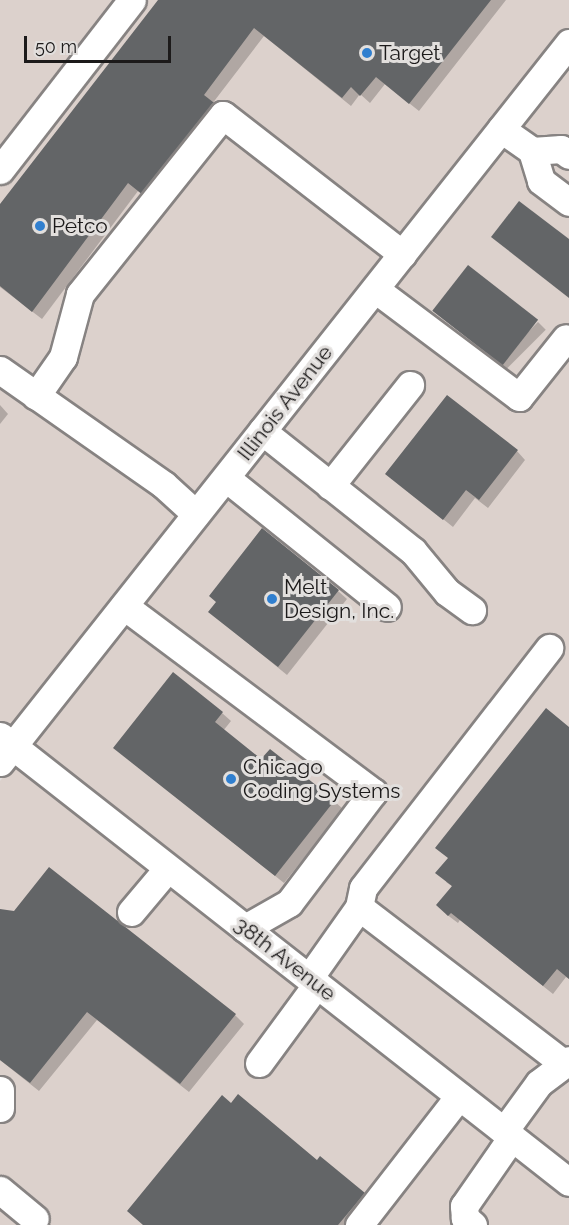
<!DOCTYPE html>
<html>
<head>
<meta charset="utf-8">
<style>
  body { margin:0 }
  #map { position:relative; width:569px; height:1225px; overflow:hidden; background:#e2dfdd; font-family:Raleway,sans-serif }
  div>[style] { position:absolute }
  [style*='--x'] { left:calc(var(--x)*1px); top:calc(var(--y)*1px); width:calc(var(--w)*1px); rotate:calc(var(--a)*1deg) }
  .built>* { inset:0; background:#dcd1cc }
  .shadow>* { inset:0; background:#0003; transform-origin:0 0 }
  .building>* { inset:0; background:#636567; transform-origin:0 0 }
  .roads { filter:drop-shadow(2px 0 #878382) drop-shadow(-2px 0 #878382) drop-shadow(0 2px #878382) drop-shadow(0 -2px #878382) }
  .minor>* { height:27px; margin:-13.5px; padding:0 13.5px; transform-origin:13.5px; border-radius:13.5px; background:#fff }
  .dots>* { width:16px; height:16px; translate:-50% -50%; box-sizing:border-box; border:3px solid #e2dfdd; border-radius:50% }
  span { translate:-50% -50%; white-space:nowrap; text-align:center; line-height:1.15; -webkit-text-stroke:6px #e2dfdd; paint-order:stroke }
  .poi-label { font-size:21px; color:#1c1a1a }
  .left { translate:0 -50%; text-align:left }
  .street-label { font-size:21px; color:#1c1a1a }
  .scale { position:absolute; left:24px; top:36px; width:147px; height:27px; box-sizing:border-box; border:3px solid #1c1a1a; border-top:0; padding-left:8px; font-size:18px; line-height:21px; white-space:nowrap; color:#1c1a1a; -webkit-text-stroke:4px #e2dfdd; paint-order:stroke }
</style>
</head>
<body>
<div id="map">
  <div class="built">
    <div style="clip-path:polygon(0 0,569px 0,569px 28px,11px 733px,0 725px)"></div>
    <div style="clip-path:polygon(569px 63px,569px 1225px,0 1225px,0 781px)"></div>
  </div>
  <div class="shadow">
    <div style="clip-path:polygon(160px 0,506px 0,419px 111px,385px 84px,370px 103px,360px 94px,351px 106px,264px 36px,212px 104px,152px 202px,138px 191px,42px 319px,0 287px,0 207px)"></div>
    <div style="left:538px;top:322px;width:11px;height:57px;rotate:45deg"></div>
    <div style="clip-path:polygon(0 405px,8px 414px,0 424px)"></div>
    <div style="clip-path:polygon(517px 451px,525px 460px,488px 508px,475px 498px,453px 527px,387px 474px)"></div>
    <div style="clip-path:polygon(338px 591px,347px 599px,287px 675px,210px 612px)"></div>
    <div style="clip-path:polygon(222px 713px,231px 721px,223px 731px,262px 761px,334px 801px,343px 809px,284px 883px,115px 748px)"></div>
    <div style="clip-path:polygon(569px 729px,569px 979px,566px 977px,553px 994px,460px 920px,458px 923px,446px 914px,453px 887px,446px 882px)"></div>
    <div style="clip-path:polygon(0 911px,235px 1015px,244px 1024px,189px 1092px,97px 1020px,39px 1091px,0 1060px)"></div>
    <div style="clip-path:polygon(318px 1162px,373px 1202px,353px 1225px,144px 1225px)"></div>
  </div>
  <div class="building">
    <div style="clip-path:polygon(158px 0,491px 0,409px 104px,376px 77px,360px 96px,351px 87px,342px 98px,254px 28px,204px 95px,218px 106px,159px 183px,154px 180px,143px 195px,128px 183px,32px 312px,0 286px,0 204px)"></div>
    <div style="clip-path:polygon(519px 201px,569px 239px,569px 298px,491px 237px)"></div>
    <div style="left:468px;top:265px;width:89px;height:58px;rotate:38deg"></div>
    <div style="clip-path:polygon(447px 395px,518px 450px,479px 500px,466px 490px,443px 520px,385px 474px)"></div>
    <div style="clip-path:polygon(262px 528px,339px 590px,278px 667px,208px 612px,216px 602px,209px 596px)"></div>
    <div style="clip-path:polygon(173px 672px,223px 712px,215px 722px,261px 759px,270px 749px,335px 800px,275px 876px,113px 748px)"></div>
    <div style="clip-path:polygon(546px 708px,569px 727px,569px 979px,557px 969px,543px 986px,451px 913px,448px 916px,436px 905px,452px 886px,435px 873px,448px 858px,435px 848px)"></div>
    <div style="clip-path:polygon(49px 867px,236px 1014px,180px 1084px,87px 1012px,30px 1083px,0 1060px,0 909px,14px 911px)"></div>
    <div style="clip-path:polygon(238px 1094px,317px 1160px,320px 1156px,365px 1193px,338px 1225px,143px 1225px,127px 1211px,222px 1095px,231px 1103px)"></div>
  </div>
  <div class="roads">
    <div class="minor">
      <div style="--x:501;--y:129;--w:38;--a:35"></div>
      <div style="--x:532;--y:151;--w:31;--a:73"></div>
      <div style="--x:541;--y:181;--w:35;--a:37"></div>
      <div style="--x:532;--y:151;--w:29;--a:-4"></div>
      <div style="--x:561;--y:149;--w:10;--a:37"></div>
      <div style="--x:0;--y:170;--w:215;--a:-52.2"></div>
      <div style="--x:375;--y:289;--w:180;--a:36.9"></div>
      <div style="--x:519;--y:397;--w:75;--a:-51.5"></div>
      <div style="--x:0;--y:370;--w:200;--a:35"></div>
      <div style="--x:164;--y:485;--w:43;--a:42.2"></div>
      <div style="--x:36;--y:396;--w:47;--a:-55.3"></div>
      <div style="--x:63;--y:357;--w:65;--a:-74.9"></div>
      <div style="--x:80;--y:294;--w:229;--a:-51.4"></div>
      <div style="--x:223;--y:115;--w:227;--a:37.8"></div>
      <div style="--x:262;--y:431;--w:193;--a:38.5"></div>
      <div style="--x:413;--y:551;--w:53;--a:50.3"></div>
      <div style="--x:447;--y:592;--w:31;--a:36"></div>
      <div style="--x:226;--y:478;--w:206;--a:38.7"></div>
      <div style="--x:330;--y:486;--w:129;--a:-51.6"></div>
      <div style="--x:124;--y:606;--w:311;--a:36.8"></div>
      <div style="--x:373;--y:792;--w:139;--a:127.1"></div>
      <div style="--x:289;--y:903;--w:51;--a:150.4"></div>
      <div style="--x:0;--y:736;--w:723;--a:38.09"></div>
      <div style="--x:0;--y:762;--w:917;--a:-51.64"></div>
      <div style="--x:359;--y:907;--w:258;--a:37.4"></div>
      <div style="--x:131;--y:912;--w:57;--a:-49.9"></div>
      <div style="--x:309;--y:978;--w:87;--a:-54.8"></div>
      <div style="--x:359;--y:907;--w:19;--a:-78"></div>
      <div style="--x:363;--y:888;--w:304;--a:-52.2"></div>
      <div style="--x:259;--y:1063;--w:98;--a:-53.7"></div>
      <div style="--x:0;--y:1090;--w:18;--a:90"></div>
      <div style="--x:504;--y:1131;--w:59;--a:-53.9"></div>
      <div style="--x:539;--y:1083;--w:38;--a:-37"></div>
      <div style="--x:0;--y:1190;--w:45;--a:39.6"></div>
      <div style="--x:359;--y:1225;--w:163;--a:-52.2"></div>
      <div style="--x:473;--y:1225;--w:11;--a:-139"></div>
      <div style="--x:465;--y:1218;--w:12;--a:-95"></div>
      <div style="--x:464;--y:1206;--w:84;--a:-55.2"></div>
    </div>
  </div>
  <div class="dots">
    <div style="left:367px;top:53px;background:#307fcf"></div>
    <div style="left:40px;top:226px;background:#307fcf"></div>
    <div style="left:272px;top:599px;background:#307fcf"></div>
    <div style="left:231px;top:779px;background:#307fcf"></div>
  </div>
  <div class="poi-label">
    <span class="left" style="left:379px;top:53px">Target</span>
    <span class="left" style="left:52px;top:226px">Petco</span>
    <span class="left" style="left:284px;top:599px">Melt<br>Design, Inc.</span>
    <span class="left" style="left:243px;top:779px">Chicago<br>Coding Systems</span>
  </div>
  <div class="street-label">
    <span style="left:285px;top:403px;rotate:-52deg">Illinois Avenue</span>
    <span style="left:285px;top:959px;rotate:38deg">38th Avenue</span>
  </div>
  <div class="scale">50 m</div>
</div>
</body>
</html>
